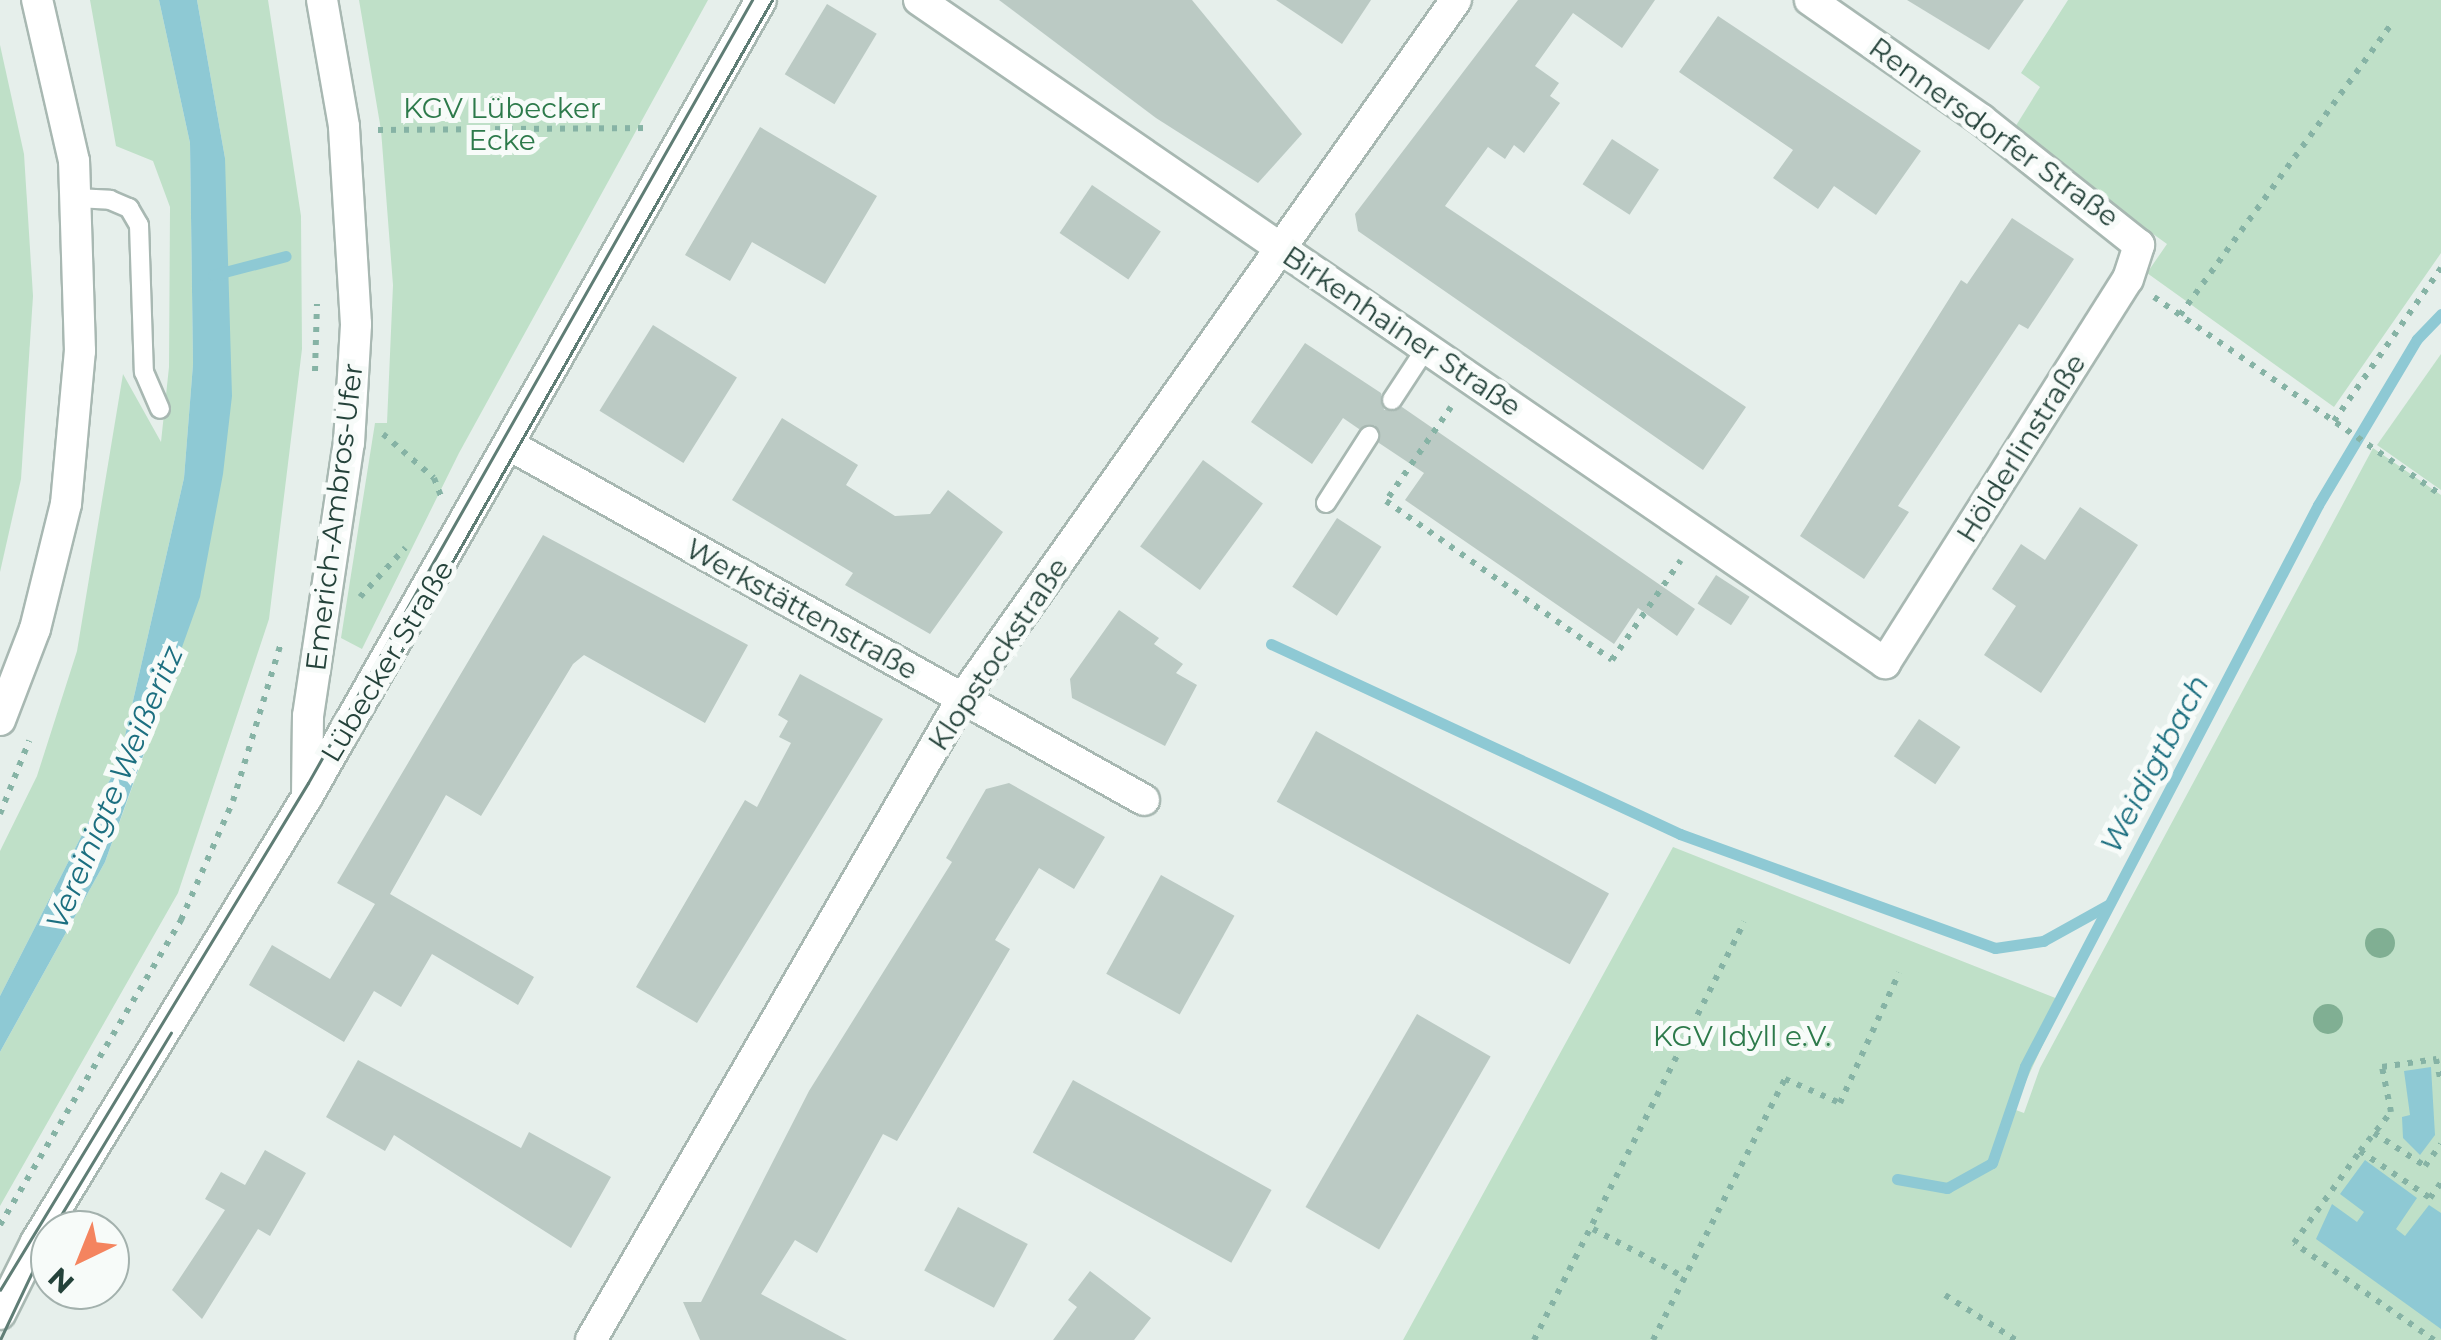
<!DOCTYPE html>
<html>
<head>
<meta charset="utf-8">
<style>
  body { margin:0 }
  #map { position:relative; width:2441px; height:1340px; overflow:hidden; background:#e6efeb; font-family:Montserrat,sans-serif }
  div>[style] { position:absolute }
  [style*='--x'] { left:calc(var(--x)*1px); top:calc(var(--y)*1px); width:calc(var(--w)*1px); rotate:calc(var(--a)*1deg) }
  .green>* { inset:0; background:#bfe0c8 }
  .water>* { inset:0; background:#8ec9d4 }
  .stream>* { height:11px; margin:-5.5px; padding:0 5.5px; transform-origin:5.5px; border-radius:5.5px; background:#8ec9d4 }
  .building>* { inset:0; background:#bbcac4; transform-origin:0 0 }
  .path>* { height:6px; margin-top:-3px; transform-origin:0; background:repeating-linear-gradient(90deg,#86b3a5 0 5px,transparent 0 13px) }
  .roads { filter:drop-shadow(2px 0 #a8b8b2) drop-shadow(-2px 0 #a8b8b2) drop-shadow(0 2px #a8b8b2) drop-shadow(0 -2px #a8b8b2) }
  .service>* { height:18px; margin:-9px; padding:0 9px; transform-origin:9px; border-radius:9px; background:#fff }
  .minor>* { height:30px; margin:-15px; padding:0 15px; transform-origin:15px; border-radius:15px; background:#fff }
  .tertiary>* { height:30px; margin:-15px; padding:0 15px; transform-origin:15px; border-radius:15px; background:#fff }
  .secondary>* { height:30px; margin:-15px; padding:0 15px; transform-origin:15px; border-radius:15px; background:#fff }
  .tram>* { height:2.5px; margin:-1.25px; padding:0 1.25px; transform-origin:1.25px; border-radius:1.25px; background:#5f7d75 }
  .trees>* { width:30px; height:30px; margin:-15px; border-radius:50%; background:#80af93 }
  span { translate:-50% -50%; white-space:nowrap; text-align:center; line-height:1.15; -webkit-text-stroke:10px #f7fbf9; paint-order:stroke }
  .park-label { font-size:28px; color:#2d7a4b }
  .street-label { font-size:28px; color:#24423a }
  .water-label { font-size:30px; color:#1c6f80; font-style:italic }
  .north { position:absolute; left:30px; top:1210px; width:100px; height:100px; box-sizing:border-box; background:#f7fbf9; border:2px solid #a3b1ad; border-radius:50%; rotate:223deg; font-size:28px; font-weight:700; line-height:40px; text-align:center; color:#24423a }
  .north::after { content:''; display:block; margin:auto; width:35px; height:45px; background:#f4845f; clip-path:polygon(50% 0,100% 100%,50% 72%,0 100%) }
</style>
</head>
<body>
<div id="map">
  <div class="green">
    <div style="clip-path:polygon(90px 0,159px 0,190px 143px,193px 364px,184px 478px,119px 762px,0 996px,0 851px,37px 776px,77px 651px,123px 374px,161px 442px,169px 367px,170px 207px,153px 161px,116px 146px)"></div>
    <div style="clip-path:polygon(197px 0,268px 0,301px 216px,302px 349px,269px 619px,178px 893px,0 1206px,0 1052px,105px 862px,174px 672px,223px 233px,225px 158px)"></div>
    <div style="clip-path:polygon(359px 0,708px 0,459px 453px,362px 649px,341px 638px,375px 423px,387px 423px,393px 285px,381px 130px)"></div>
    <div style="clip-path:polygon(2068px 0,2441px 0,2441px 253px,2334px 407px,2147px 273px,2167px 244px,2012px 132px,2040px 87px,2021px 73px)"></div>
    <div style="clip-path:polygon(0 45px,24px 154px,33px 296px,21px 479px,0 572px)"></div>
    <div style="clip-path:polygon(2441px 354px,2441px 490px,2377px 445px)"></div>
    <div style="clip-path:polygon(2373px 448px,2441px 495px,2441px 1340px,1403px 1340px,1673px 847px,2063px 1001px,2013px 1109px,2024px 1113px,2040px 1068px)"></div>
  </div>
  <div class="water">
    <div style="clip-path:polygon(159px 0,197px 0,225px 158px,232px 396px,223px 474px,200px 597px,105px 862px,0 1052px,0 996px,119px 762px,184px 478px,193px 364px,190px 143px)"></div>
    <div style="clip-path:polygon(2431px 1067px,2435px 1135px,2420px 1155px,2403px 1138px,2402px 1117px,2410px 1115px,2404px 1071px)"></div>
    <div style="clip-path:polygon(2365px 1160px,2417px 1198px,2396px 1229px,2405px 1236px,2429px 1205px,2441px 1213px,2441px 1329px,2316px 1239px,2332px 1204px,2357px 1222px,2364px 1212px,2340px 1194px)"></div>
  </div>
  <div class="stream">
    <div style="--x:213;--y:275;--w:75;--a:-14.6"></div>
    <div style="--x:1271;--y:644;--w:451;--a:24.9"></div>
    <div style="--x:1680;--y:834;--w:335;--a:19.9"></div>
    <div style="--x:1995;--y:948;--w:49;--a:-8.3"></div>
    <div style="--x:2043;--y:941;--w:74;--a:-29"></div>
    <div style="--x:1897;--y:1179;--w:51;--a:10.2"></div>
    <div style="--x:1947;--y:1188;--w:51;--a:-29.1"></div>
    <div style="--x:1992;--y:1163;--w:102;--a:-71.2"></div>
    <div style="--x:2025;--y:1066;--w:633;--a:-62.42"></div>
    <div style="--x:2318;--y:505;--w:193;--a:-59.2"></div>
    <div style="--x:2417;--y:339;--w:35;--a:-46"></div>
  </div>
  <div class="building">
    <div style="clip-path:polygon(999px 0,1192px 0,1302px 134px,1258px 183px,1156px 118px)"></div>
    <div style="clip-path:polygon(1276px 0,1371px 0,1342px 44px)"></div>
    <div style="clip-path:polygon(1518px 0,1655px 0,1622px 48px,1573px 13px,1535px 66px,1559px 83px,1550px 96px,1560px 103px,1524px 153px,1514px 145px,1505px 159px,1488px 147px,1445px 206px,1746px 407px,1703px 470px,1358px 231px,1355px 214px)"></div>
    <div style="clip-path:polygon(1907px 0,2024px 0,1989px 50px)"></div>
    <div style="left:827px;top:4px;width:58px;height:82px;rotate:31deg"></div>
    <div style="clip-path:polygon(1718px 16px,1921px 151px,1876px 215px,1834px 186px,1818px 209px,1773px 178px,1793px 150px,1679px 72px)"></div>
    <div style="clip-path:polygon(760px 127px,877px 196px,825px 284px,752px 242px,730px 281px,685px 255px)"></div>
    <div style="left:1612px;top:139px;width:56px;height:54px;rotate:33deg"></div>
    <div style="left:1092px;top:185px;width:83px;height:58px;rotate:34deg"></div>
    <div style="clip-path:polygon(2012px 218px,2074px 259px,2028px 329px,2019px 324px,1898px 506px,1909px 512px,1864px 579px,1800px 536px,1961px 280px,1967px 284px)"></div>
    <div style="left:653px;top:325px;width:99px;height:101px;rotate:32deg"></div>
    <div style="clip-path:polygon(1305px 343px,1381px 393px,1384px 410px,1402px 407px,1695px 609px,1677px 636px,1638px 608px,1614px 644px,1405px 500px,1424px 473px,1379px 443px,1375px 425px,1359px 429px,1343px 418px,1312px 464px,1251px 422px)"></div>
    <div style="clip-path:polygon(782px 418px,858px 465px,846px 485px,895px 516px,930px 514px,948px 490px,1003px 532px,930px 634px,845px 585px,853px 573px,732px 500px)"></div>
    <div style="left:1203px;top:460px;width:74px;height:107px;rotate:36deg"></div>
    <div style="clip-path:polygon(2080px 507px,2138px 545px,2041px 693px,1984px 655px,2016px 606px,1992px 589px,2021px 544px,2045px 560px)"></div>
    <div style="left:1337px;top:518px;width:53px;height:82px;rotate:33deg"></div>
    <div style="clip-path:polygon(543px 535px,748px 645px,705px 723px,584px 655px,573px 664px,481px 816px,446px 795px,390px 894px,534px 977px,518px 1005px,432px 954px,401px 1007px,374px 991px,344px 1042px,249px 985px,272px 945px,330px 979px,375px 904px,337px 883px)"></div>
    <div style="left:1716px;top:575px;width:40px;height:34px;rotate:33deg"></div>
    <div style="clip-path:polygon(1119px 610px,1159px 638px,1154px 644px,1183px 664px,1176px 673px,1197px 685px,1165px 746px,1072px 698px,1070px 679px)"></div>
    <div style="clip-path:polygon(800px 674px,883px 719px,697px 1023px,636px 987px,745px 800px,757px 807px,791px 743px,779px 737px,788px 721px,778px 715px)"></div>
    <div style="left:1919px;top:719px;width:50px;height:45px;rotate:34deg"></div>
    <div style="left:1316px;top:731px;width:335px;height:81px;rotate:29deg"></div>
    <div style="clip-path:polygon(1009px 783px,1105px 837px,1074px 889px,1039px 868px,995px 940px,1010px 949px,897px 1141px,883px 1134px,817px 1253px,795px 1240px,761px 1294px,847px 1340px,700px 1340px,683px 1302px,701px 1302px,809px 1091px,952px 862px,946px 858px,986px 789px)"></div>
    <div style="left:1161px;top:875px;width:84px;height:113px;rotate:29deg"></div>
    <div style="left:1417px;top:1014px;width:85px;height:223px;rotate:30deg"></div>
    <div style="clip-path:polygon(358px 1060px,521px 1148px,529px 1132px,611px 1177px,571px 1248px,394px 1135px,385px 1151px,326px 1117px)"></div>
    <div style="left:1073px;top:1080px;width:227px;height:83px;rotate:29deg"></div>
    <div style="clip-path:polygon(265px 1150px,306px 1173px,270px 1236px,258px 1229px,202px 1319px,172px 1290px,225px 1210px,205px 1199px,221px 1172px,245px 1185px)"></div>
    <div style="left:958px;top:1207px;width:79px;height:72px;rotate:28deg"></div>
    <div style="clip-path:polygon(1090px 1271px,1151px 1318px,1134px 1340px,1053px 1340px,1077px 1307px,1068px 1300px)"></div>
  </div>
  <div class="path">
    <div style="--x:378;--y:130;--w:271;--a:-0.4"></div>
    <div style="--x:2154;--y:297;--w:349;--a:34.6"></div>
    <div style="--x:2180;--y:315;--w:357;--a:-54"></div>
    <div style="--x:315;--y:371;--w:67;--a:-88.3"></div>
    <div style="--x:1451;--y:407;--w:114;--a:124.7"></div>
    <div style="--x:1386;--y:501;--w:276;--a:35.1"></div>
    <div style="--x:1612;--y:660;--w:121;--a:-55.4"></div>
    <div style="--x:2334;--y:421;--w:187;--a:-55"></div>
    <div style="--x:383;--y:434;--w:67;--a:40.8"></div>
    <div style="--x:434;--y:478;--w:19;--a:69"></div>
    <div style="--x:360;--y:597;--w:67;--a:-47.4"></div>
    <div style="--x:0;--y:814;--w:79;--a:-68.3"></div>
    <div style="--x:2374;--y:1133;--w:61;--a:32.9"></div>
    <div style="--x:2425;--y:1166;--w:27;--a:-54"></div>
    <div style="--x:2360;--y:1151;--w:50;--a:-51.5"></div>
    <div style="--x:2391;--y:1112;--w:46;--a:-101.3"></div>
    <div style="--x:2382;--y:1067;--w:55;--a:-8.4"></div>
    <div style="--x:2436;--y:1059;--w:24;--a:78"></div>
    <div style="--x:0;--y:1225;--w:355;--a:-59.3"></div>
    <div style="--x:181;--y:920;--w:130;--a:-66.4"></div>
    <div style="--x:233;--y:801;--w:162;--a:-73.1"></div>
    <div style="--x:1593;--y:1229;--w:103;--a:27.8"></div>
    <div style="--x:1945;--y:1295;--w:84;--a:32.4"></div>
    <div style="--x:1534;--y:1340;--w:468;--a:-63.3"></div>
    <div style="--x:1653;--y:1340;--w:292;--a:-63.2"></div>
    <div style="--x:1785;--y:1079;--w:60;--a:23.6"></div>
    <div style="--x:1840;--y:1103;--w:143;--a:-65.6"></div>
    <div style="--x:2434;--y:1340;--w:170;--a:-145.3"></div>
    <div style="--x:2294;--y:1243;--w:113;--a:-54.3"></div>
    <div style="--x:2360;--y:1151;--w:84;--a:33.9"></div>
    <div style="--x:2430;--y:1198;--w:19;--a:-54"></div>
  </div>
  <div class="roads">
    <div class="service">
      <div style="--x:76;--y:198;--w:34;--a:3"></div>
      <div style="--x:110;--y:200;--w:21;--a:23"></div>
      <div style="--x:129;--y:208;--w:20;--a:60"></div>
      <div style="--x:139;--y:225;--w:147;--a:88.1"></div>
      <div style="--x:144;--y:372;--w:40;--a:66.6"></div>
      <div style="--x:1392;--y:400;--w:62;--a:-56.8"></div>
      <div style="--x:1326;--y:503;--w:80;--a:-57.3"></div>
    </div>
    <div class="minor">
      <div style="--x:919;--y:0;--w:1172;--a:34.46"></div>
      <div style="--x:1885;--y:663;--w:454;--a:-57.7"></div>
      <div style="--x:2128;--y:279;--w:36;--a:-72"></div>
      <div style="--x:2139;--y:245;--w:201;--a:-141.5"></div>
      <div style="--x:1982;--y:120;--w:210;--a:-145.1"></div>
      <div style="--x:513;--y:447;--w:723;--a:29.22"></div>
      <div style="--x:591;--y:1340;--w:741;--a:-59.94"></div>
      <div style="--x:962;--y:699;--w:856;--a:-54.75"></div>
    </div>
    <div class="tertiary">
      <div style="--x:307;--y:797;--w:917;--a:-60.33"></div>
    </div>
    <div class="secondary">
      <div style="--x:0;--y:720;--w:97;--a:-69"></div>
      <div style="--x:35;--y:629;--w:129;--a:-76.1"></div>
      <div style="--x:66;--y:504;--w:154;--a:-84.8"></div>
      <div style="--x:80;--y:351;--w:190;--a:-91.8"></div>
      <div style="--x:74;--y:161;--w:165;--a:-102.9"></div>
      <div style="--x:0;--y:1314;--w:80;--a:-63.4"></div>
      <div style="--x:36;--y:1242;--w:521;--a:-58.66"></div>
      <div style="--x:307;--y:797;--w:81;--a:-89.3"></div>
      <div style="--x:308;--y:716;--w:276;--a:-81.5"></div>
      <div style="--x:349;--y:443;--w:119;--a:-86.6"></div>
      <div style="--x:356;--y:324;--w:198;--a:-93.5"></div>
      <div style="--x:344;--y:126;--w:128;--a:-99.9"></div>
    </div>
  </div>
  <div class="tram">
    <div style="--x:401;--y:652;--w:750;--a:-60.36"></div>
    <div style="--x:52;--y:1230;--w:230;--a:-58.9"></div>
    <div style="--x:0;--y:1290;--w:593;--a:-58.72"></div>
    <div style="--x:308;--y:783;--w:900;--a:-60.44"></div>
    <div style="--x:0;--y:1340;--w:117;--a:-64.7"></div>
  </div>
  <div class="trees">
    <div style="left:2380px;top:943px"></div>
    <div style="left:2328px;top:1019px"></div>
  </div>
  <div class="park-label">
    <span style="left:502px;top:124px">KGV Lübecker<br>Ecke</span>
    <span style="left:1742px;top:1036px">KGV Idyll e.V.</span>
  </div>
  <div class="street-label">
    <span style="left:1994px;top:132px;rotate:36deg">Rennersdorfer Straße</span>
    <span style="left:1402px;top:331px;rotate:34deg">Birkenhainer Straße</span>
    <span style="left:2021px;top:448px;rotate:-58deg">Hölderlinstraße</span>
    <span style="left:334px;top:517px;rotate:-83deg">Emerich-Ambros-Ufer</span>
    <span style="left:802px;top:609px;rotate:29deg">Werkstättenstraße</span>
    <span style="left:998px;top:654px;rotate:-56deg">Klopstockstraße</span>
    <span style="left:387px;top:661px;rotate:-59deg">Lübecker Straße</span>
  </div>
  <div class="water-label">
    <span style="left:2155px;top:764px;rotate:-62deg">Weidigtbach</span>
    <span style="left:115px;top:788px;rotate:-67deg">Vereinigte Weißeritz</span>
  </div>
  <div class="north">N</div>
</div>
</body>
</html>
